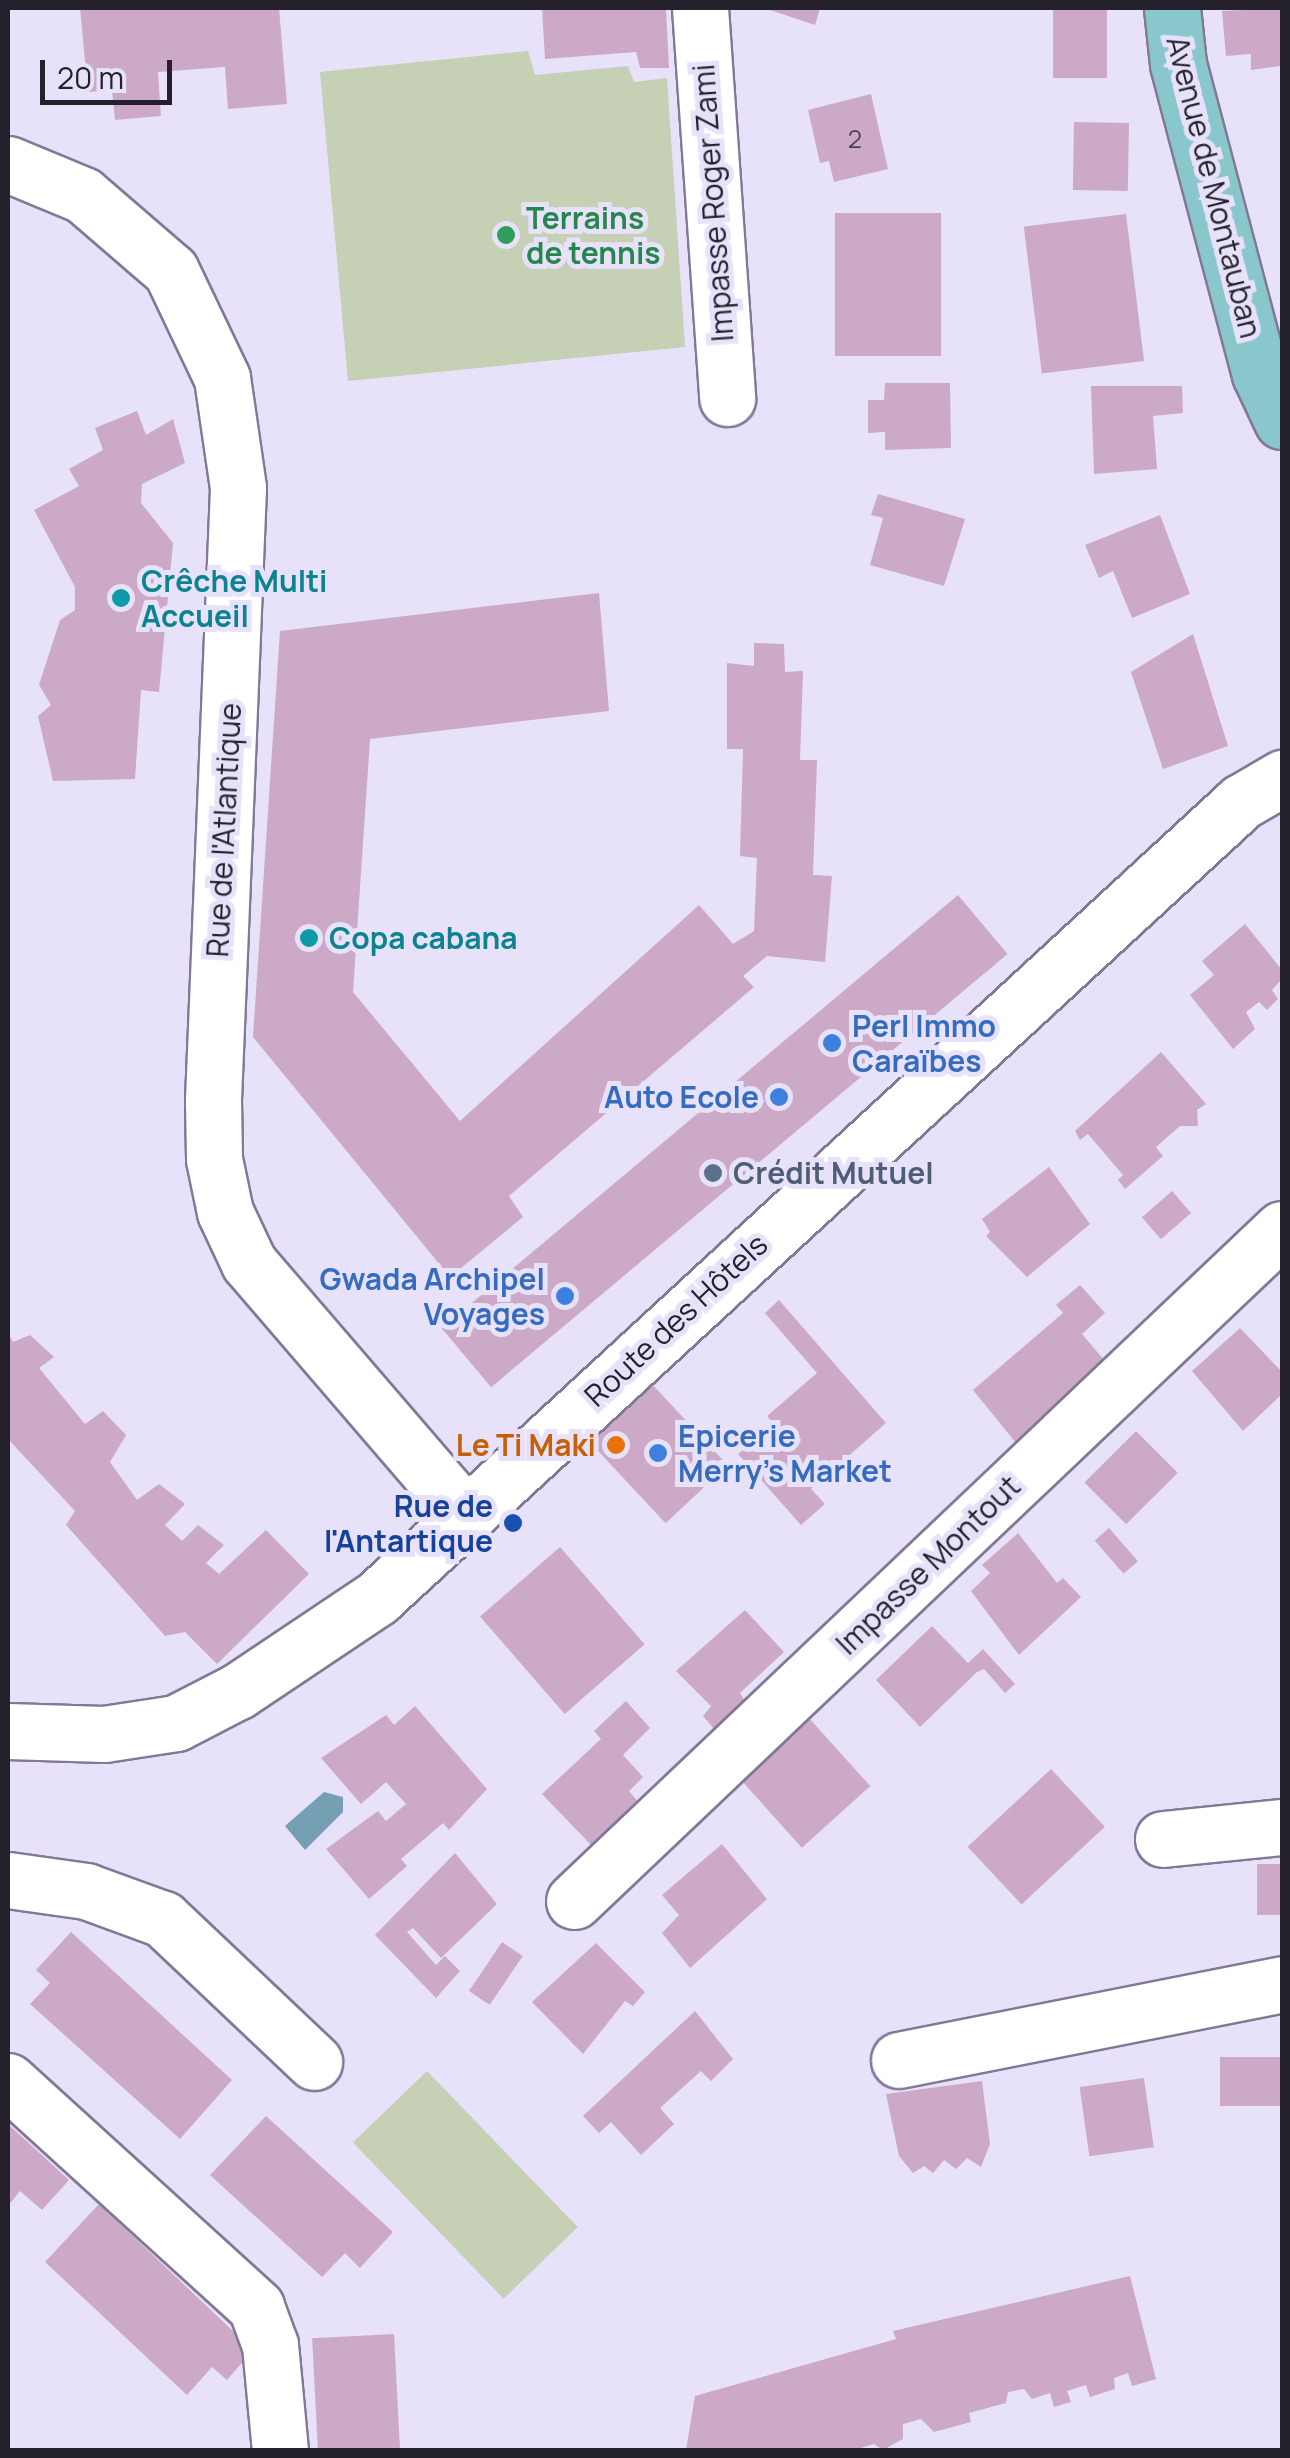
<!DOCTYPE html>
<html>
<head>
<meta charset="utf-8">
<style>
  body { margin:0 }
  #map { position:relative; width:1290px; height:2458px; overflow:hidden; background:#e8e1fa; font-family:Manrope,sans-serif }
  div>[style] { position:absolute }
  [style*='--x'] { left:calc(var(--x)*1px); top:calc(var(--y)*1px); width:calc(var(--w)*1px); rotate:calc(var(--a)*1deg) }
  .green>* { inset:0; background:#c5d0b4; transform-origin:0 0 }
  .water>* { inset:0; background:#75a0b4 }
  .building>* { inset:0; background:#ccaac7; transform-origin:0 0 }
  .roads { filter:drop-shadow(2px 0 #817996) drop-shadow(-2px 0 #817996) drop-shadow(0 2px #817996) drop-shadow(0 -2px #817996) }
  .minor>* { height:55px; margin:-27.5px; padding:0 27.5px; transform-origin:27.5px; border-radius:27.5px; background:#fff }
  .major>* { height:55px; margin:-27.5px; padding:0 27.5px; transform-origin:27.5px; border-radius:27.5px; background:#89c7cd }
  .dots>* { width:28px; height:28px; translate:-50% -50%; box-sizing:border-box; border:5px solid #e8e1fa; border-radius:50% }
  span { translate:-50% -50%; white-space:nowrap; text-align:center; line-height:1.15; -webkit-text-stroke:10px #e8e1fa; paint-order:stroke }
  .number-label { font-size:25px; color:#4e4353 }
  .number-label span { -webkit-text-stroke-width:0 }
  .street-label { font-size:30px; color:#24212c }
  .leisure-label { font-size:30px; color:#27864d; font-weight:700 }
  .left { translate:0 -50%; text-align:left }
  .culture-label { font-size:30px; color:#0d838f; font-weight:700 }
  .shop-label { font-size:30px; color:#366cbe; font-weight:700 }
  .right { translate:-100% -50%; text-align:right }
  .service-label { font-size:30px; color:#4e5e75; font-weight:700 }
  .food-label { font-size:30px; color:#c56008; font-weight:700 }
  .transit-label { font-size:30px; color:#164399; font-weight:700 }
  .frame { position:absolute; inset:0; border:10px solid #24212c; pointer-events:none }
  .scale { position:absolute; left:40px; top:60px; width:132px; height:45px; box-sizing:border-box; border:5px solid #24212c; border-top:0; padding-left:12px; font-size:30px; line-height:35px; white-space:nowrap; color:#24212c; -webkit-text-stroke:8px #e8e1fa; paint-order:stroke }
</style>
</head>
<body>
<div id="map">
  <div class="green">
    <div style="clip-path:polygon(528px 51px,535px 75px,628px 66px,634px 82px,667px 78px,685px 347px,348px 381px,320px 72px)"></div>
    <div style="left:427px;top:2071px;width:217px;height:103px;rotate:46deg"></div>
  </div>
  <div class="water">
    <div style="clip-path:polygon(324px 1792px,343px 1797px,343px 1812px,305px 1850px,285px 1826px)"></div>
  </div>
  <div class="building">
    <div style="clip-path:polygon(80px 8px,279px 8px,287px 104px,228px 109px,225px 67px,158px 72px,161px 116px,115px 120px,112px 90px,88px 92px)"></div>
    <div style="clip-path:polygon(542px 8px,666px 8px,669px 68px,640px 68px,636px 52px,545px 59px)"></div>
    <div style="clip-path:polygon(764px 8px,820px 8px,815px 25px)"></div>
    <div style="left:1053px;top:8px;width:54px;height:70px"></div>
    <div style="clip-path:polygon(1281px 8px,1280px 66px,1251px 70px,1251px 54px,1226px 56px,1222px 11px)"></div>
    <div style="clip-path:polygon(871px 94px,888px 169px,834px 182px,829px 161px,820px 163px,808px 110px)"></div>
    <div style="left:1074px;top:122px;width:55px;height:68px;rotate:1deg"></div>
    <div style="left:835px;top:213px;width:106px;height:143px"></div>
    <div style="left:1126px;top:214px;width:148px;height:103px;rotate:83deg"></div>
    <div style="clip-path:polygon(885px 383px,950px 383px,951px 448px,885px 450px,885px 432px,868px 433px,868px 400px,884px 400px)"></div>
    <div style="clip-path:polygon(1091px 386px,1182px 386px,1183px 413px,1153px 416px,1157px 469px,1094px 474px)"></div>
    <div style="clip-path:polygon(137px 411px,146px 435px,173px 419px,185px 463px,142px 484px,141px 503px,173px 543px,159px 692px,141px 690px,135px 779px,53px 781px,38px 716px,51px 705px,39px 685px,60px 620px,75px 610px,75px 587px,34px 510px,79px 486px,69px 469px,103px 450px,95px 428px)"></div>
    <div style="clip-path:polygon(878px 494px,965px 519px,944px 586px,870px 565px,883px 518px,871px 515px)"></div>
    <div style="clip-path:polygon(1160px 515px,1190px 594px,1132px 618px,1113px 571px,1099px 578px,1085px 545px)"></div>
    <div style="clip-path:polygon(599px 593px,609px 711px,370px 739px,353px 992px,460px 1121px,699px 905px,733px 944px,754px 931px,757px 858px,740px 856px,743px 749px,727px 749px,727px 663px,754px 666px,754px 643px,784px 644px,785px 672px,803px 671px,800px 760px,817px 760px,813px 875px,832px 876px,825px 962px,767px 956px,743px 976px,754px 987px,509px 1196px,523px 1217px,450px 1277px,253px 1037px,280px 631px)"></div>
    <div style="clip-path:polygon(1193px 634px,1228px 746px,1163px 769px,1131px 672px)"></div>
    <div style="left:958px;top:895px;width:77px;height:674px;rotate:50deg"></div>
    <div style="clip-path:polygon(1245px 924px,1282px 970px,1282px 979px,1272px 990px,1278px 999px,1267px 1010px,1259px 1002px,1246px 1012px,1255px 1029px,1233px 1049px,1190px 995px,1214px 975px,1202px 961px)"></div>
    <div style="clip-path:polygon(1161px 1052px,1206px 1104px,1197px 1110px,1198px 1126px,1180px 1126px,1156px 1147px,1163px 1156px,1125px 1189px,1118px 1180px,1123px 1175px,1088px 1134px,1080px 1140px,1075px 1131px)"></div>
    <div style="clip-path:polygon(1049px 1167px,1090px 1224px,1027px 1277px,986px 1236px,990px 1232px,982px 1219px)"></div>
    <div style="left:1172px;top:1191px;width:29px;height:40px;rotate:49deg"></div>
    <div style="clip-path:polygon(1080px 1285px,1105px 1313px,1082px 1334px,1104px 1360px,1020px 1448px,973px 1390px,1063px 1313px,1056px 1305px)"></div>
    <div style="clip-path:polygon(779px 1300px,886px 1423px,811px 1489px,825px 1504px,801px 1525px,738px 1454px,758px 1437px,767px 1446px,782px 1433px,767px 1416px,817px 1373px,765px 1313px)"></div>
    <div style="clip-path:polygon(1240px 1328px,1282px 1372px,1282px 1394px,1243px 1431px,1192px 1371px)"></div>
    <div style="clip-path:polygon(8px 1333px,13px 1342px,30px 1335px,54px 1357px,39px 1368px,85px 1424px,103px 1411px,126px 1435px,110px 1462px,137px 1500px,159px 1484px,185px 1504px,165px 1525px,182px 1541px,198px 1525px,224px 1545px,206px 1563px,219px 1574px,266px 1530px,309px 1574px,217px 1664px,185px 1632px,165px 1636px,66px 1525px,75px 1511px,8px 1439px)"></div>
    <div style="left:650px;top:1382px;width:114px;height:85px;rotate:47deg"></div>
    <div style="left:1136px;top:1431px;width:59px;height:73px;rotate:45deg"></div>
    <div style="left:1109px;top:1528px;width:44px;height:19px;rotate:49deg"></div>
    <div style="clip-path:polygon(1018px 1533px,1057px 1583px,1063px 1578px,1081px 1597px,1019px 1655px,971px 1591px,990px 1573px,982px 1565px)"></div>
    <div style="left:560px;top:1547px;width:129px;height:106px;rotate:49deg"></div>
    <div style="clip-path:polygon(745px 1610px,784px 1652px,740px 1693px,745px 1701px,714px 1729px,703px 1716px,711px 1706px,676px 1671px)"></div>
    <div style="clip-path:polygon(932px 1626px,968px 1663px,983px 1649px,1015px 1684px,1005px 1693px,984px 1669px,977px 1672px,920px 1727px,876px 1680px)"></div>
    <div style="clip-path:polygon(626px 1701px,650px 1728px,623px 1755px,643px 1777px,629px 1791px,639px 1803px,592px 1846px,542px 1794px,601px 1739px,594px 1731px)"></div>
    <div style="clip-path:polygon(415px 1706px,487px 1789px,449px 1830px,443px 1823px,401px 1859px,407px 1866px,369px 1899px,326px 1849px,378px 1811px,386px 1821px,406px 1804px,386px 1782px,361px 1804px,321px 1758px,386px 1715px,394px 1725px)"></div>
    <div style="left:808px;top:1717px;width:93px;height:92px;rotate:48deg"></div>
    <div style="left:1051px;top:1769px;width:79px;height:114px;rotate:47deg"></div>
    <div style="clip-path:polygon(722px 1844px,767px 1899px,690px 1968px,662px 1933px,679px 1915px,662px 1895px)"></div>
    <div style="clip-path:polygon(455px 1853px,497px 1904px,441px 1958px,413px 1928px,407px 1932px,436px 1965px,445px 1956px,460px 1971px,436px 1998px,375px 1935px)"></div>
    <div style="left:1282px;top:1864px;width:51px;height:25px;rotate:90deg"></div>
    <div style="clip-path:polygon(71px 1932px,232px 2080px,180px 2139px,30px 2004px,50px 1983px,36px 1970px)"></div>
    <div style="left:502px;top:1942px;width:25px;height:59px;rotate:34deg"></div>
    <div style="clip-path:polygon(596px 1943px,645px 1992px,633px 2006px,625px 2001px,583px 2054px,532px 2002px)"></div>
    <div style="clip-path:polygon(695px 2011px,733px 2059px,711px 2081px,701px 2071px,660px 2108px,674px 2124px,641px 2155px,611px 2122px,599px 2133px,583px 2116px)"></div>
    <div style="left:1282px;top:2057px;width:49px;height:62px;rotate:90deg"></div>
    <div style="left:1144px;top:2078px;width:70px;height:65px;rotate:82deg"></div>
    <div style="clip-path:polygon(982px 2081px,990px 2144px,981px 2167px,967px 2158px,956px 2169px,944px 2160px,933px 2173px,924px 2166px,913px 2173px,899px 2156px,886px 2094px)"></div>
    <div style="clip-path:polygon(266px 2116px,393px 2232px,360px 2268px,345px 2253px,322px 2277px,210px 2175px)"></div>
    <div style="clip-path:polygon(8px 2124px,69px 2180px,42px 2210px,20px 2191px,8px 2206px)"></div>
    <div style="clip-path:polygon(99px 2204px,253px 2350px,227px 2380px,212px 2367px,187px 2395px,45px 2262px)"></div>
    <div style="clip-path:polygon(1130px 2276px,1156px 2379px,1132px 2386px,1128px 2373px,1114px 2378px,1115px 2389px,1090px 2397px,1086px 2385px,1067px 2391px,1071px 2402px,1054px 2407px,1050px 2393px,1032px 2399px,1024px 2389px,1008px 2392px,1006px 2403px,969px 2413px,971px 2422px,934px 2432px,921px 2419px,903px 2424px,903px 2439px,883px 2450px,874px 2444px,854px 2450px,686px 2450px,695px 2396px,896px 2339px,893px 2331px)"></div>
    <div style="left:394px;top:2334px;width:116px;height:82px;rotate:87deg"></div>
  </div>
  <div class="roads">
    <div class="minor">
      <div style="--x:700;--y:8;--w:391;--a:86"></div>
      <div style="--x:8;--y:164;--w:81;--a:22.5"></div>
      <div style="--x:83;--y:195;--w:116;--a:40.8"></div>
      <div style="--x:171;--y:271;--w:119;--a:64.5"></div>
      <div style="--x:222;--y:378;--w:111;--a:81.7"></div>
      <div style="--x:238;--y:488;--w:613;--a:92.34"></div>
      <div style="--x:213;--y:1100;--w:59;--a:89"></div>
      <div style="--x:214;--y:1159;--w:54;--a:78.3"></div>
      <div style="--x:225;--y:1212;--w:56;--a:64.8"></div>
      <div style="--x:249;--y:1263;--w:331;--a:49.3"></div>
      <div style="--x:8;--y:1731;--w:96;--a:1.8"></div>
      <div style="--x:104;--y:1734;--w:73;--a:-8.7"></div>
      <div style="--x:176;--y:1723;--w:70;--a:-27.3"></div>
      <div style="--x:238;--y:1691;--w:167;--a:-33.8"></div>
      <div style="--x:377;--y:1598;--w:1175;--a:-42.65"></div>
      <div style="--x:1241;--y:802;--w:48;--a:-30.3"></div>
      <div style="--x:1163;--y:1839;--w:120;--a:-5.8"></div>
      <div style="--x:8;--y:1880;--w:79;--a:8"></div>
      <div style="--x:86;--y:1891;--w:82;--a:20"></div>
      <div style="--x:163;--y:1919;--w:208;--a:43.4"></div>
      <div style="--x:574;--y:1901;--w:976;--a:-43.51"></div>
      <div style="--x:899;--y:2060;--w:390;--a:-11.2"></div>
      <div style="--x:8;--y:2081;--w:336;--a:42.3"></div>
      <div style="--x:256;--y:2307;--w:40;--a:69.8"></div>
      <div style="--x:270;--y:2345;--w:105;--a:84.6"></div>
    </div>
    <div class="major">
      <div style="--x:1172;--y:8;--w:56;--a:83.9"></div>
      <div style="--x:1178;--y:64;--w:321;--a:75.2"></div>
      <div style="--x:1260;--y:374;--w:52;--a:64.9"></div>
    </div>
  </div>
  <div class="dots">
    <div style="left:506px;top:235px;background:#2e9e5b"></div>
    <div style="left:121px;top:598px;background:#0f9aa8"></div>
    <div style="left:309px;top:938px;background:#0f9aa8"></div>
    <div style="left:832px;top:1043px;background:#3f7fe0"></div>
    <div style="left:779px;top:1097px;background:#3f7fe0"></div>
    <div style="left:713px;top:1173px;background:#5c6f8a"></div>
    <div style="left:565px;top:1296px;background:#3f7fe0"></div>
    <div style="left:616px;top:1445px;background:#e8710a"></div>
    <div style="left:658px;top:1453px;background:#3f7fe0"></div>
    <div style="left:513px;top:1523px;background:#1a4fb4"></div>
  </div>
  <div class="number-label">
    <span style="left:855px;top:139px">2</span>
  </div>
  <div class="street-label">
    <span style="left:1214px;top:187px;rotate:76deg">Avenue de Montauban</span>
    <span style="left:713px;top:203px;rotate:-94deg">Impasse Roger Zami</span>
    <span style="left:224px;top:830px;rotate:-87deg">Rue de l'Atlantique</span>
    <span style="left:676px;top:1320px;rotate:-43deg">Route des Hôtels</span>
    <span style="left:928px;top:1565px;rotate:-44deg">Impasse Montout</span>
  </div>
  <div class="leisure-label">
    <span class="left" style="left:526px;top:235px">Terrains<br>de tennis</span>
  </div>
  <div class="culture-label">
    <span class="left" style="left:141px;top:598px">Crêche Multi<br>Accueil</span>
    <span class="left" style="left:329px;top:938px">Copa cabana</span>
  </div>
  <div class="shop-label">
    <span class="left" style="left:852px;top:1043px">Perl Immo<br>Caraïbes</span>
    <span class="right" style="left:759px;top:1097px">Auto Ecole</span>
    <span class="right" style="left:545px;top:1296px">Gwada Archipel<br>Voyages</span>
    <span class="left" style="left:678px;top:1453px">Epicerie<br>Merry's Market</span>
  </div>
  <div class="service-label">
    <span class="left" style="left:733px;top:1173px">Crédit Mutuel</span>
  </div>
  <div class="food-label">
    <span class="right" style="left:596px;top:1445px">Le Ti Maki</span>
  </div>
  <div class="transit-label">
    <span class="right" style="left:493px;top:1523px">Rue de<br>l'Antartique</span>
  </div>
  <div class="frame"></div>
  <div class="scale">20 m</div>
</div>
</body>
</html>
